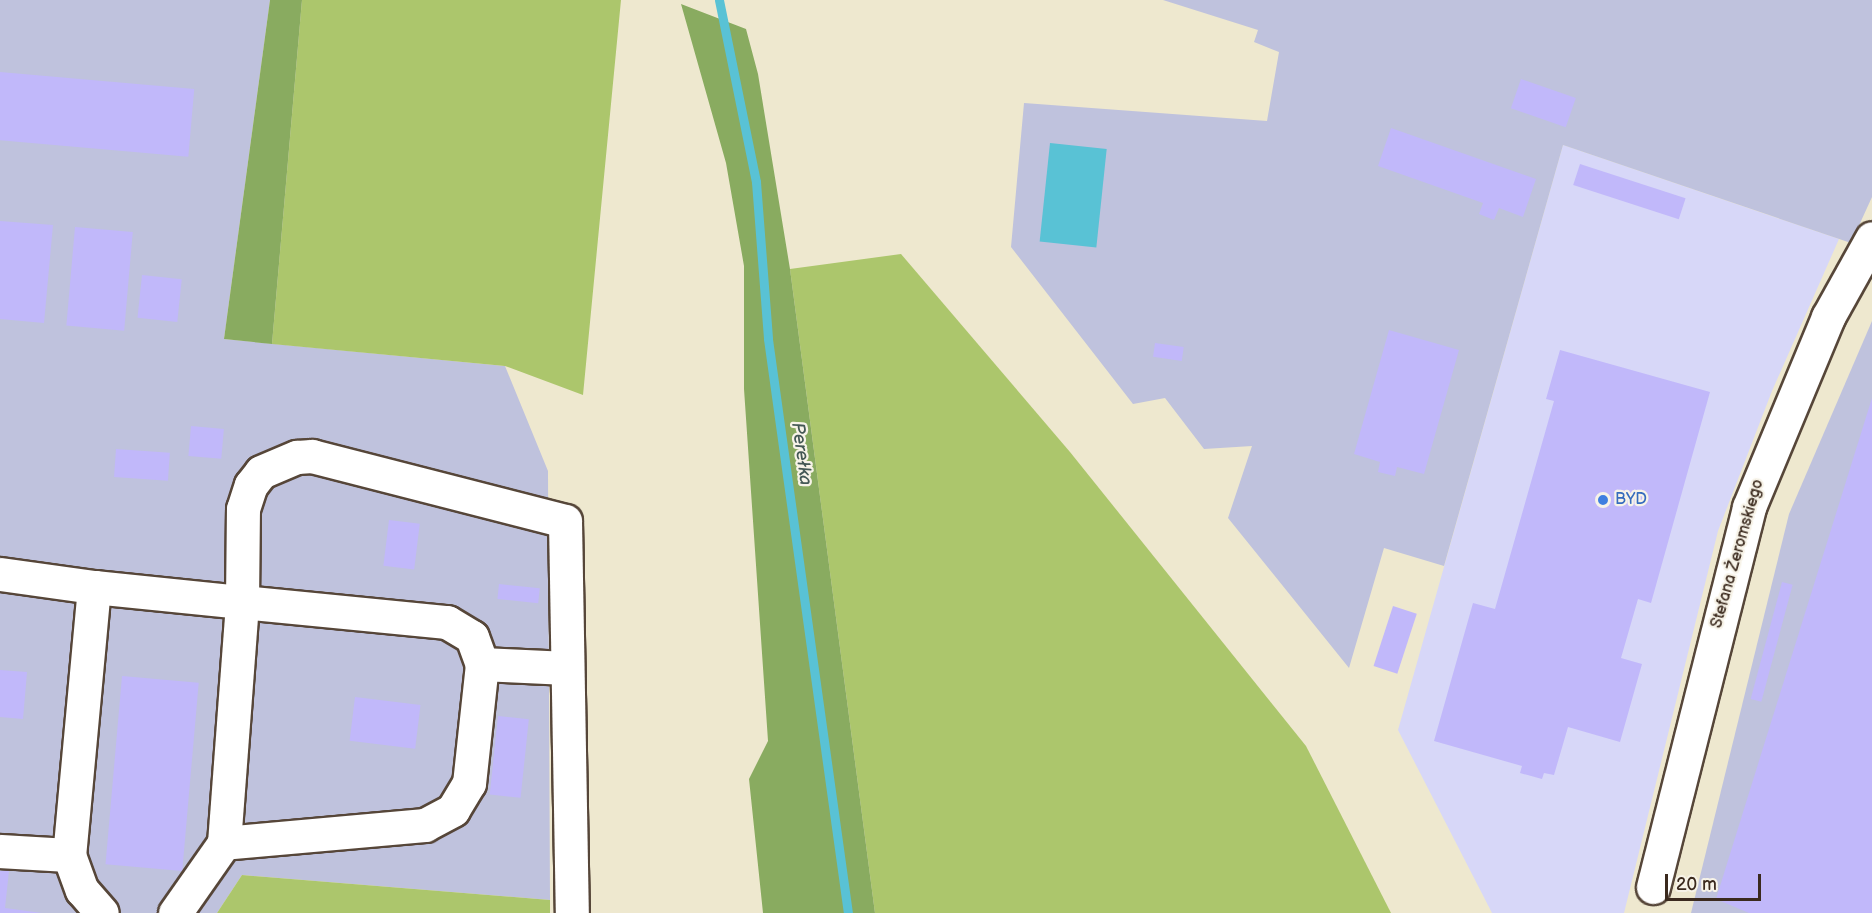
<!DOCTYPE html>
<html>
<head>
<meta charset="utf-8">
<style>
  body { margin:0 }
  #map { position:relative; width:1872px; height:913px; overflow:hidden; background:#eee8cf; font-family:"Balsamiq Sans",sans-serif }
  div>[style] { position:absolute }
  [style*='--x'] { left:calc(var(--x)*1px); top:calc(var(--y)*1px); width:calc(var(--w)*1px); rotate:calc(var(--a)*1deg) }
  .built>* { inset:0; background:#d7d7f8 }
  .industrial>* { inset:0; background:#bfc2dd }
  .green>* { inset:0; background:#acc66c }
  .forest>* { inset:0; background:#89ab60 }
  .water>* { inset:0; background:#59c2d5; transform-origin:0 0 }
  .stream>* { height:9px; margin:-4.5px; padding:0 4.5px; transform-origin:4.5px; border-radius:4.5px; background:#59c2d5 }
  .building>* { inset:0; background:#c1b8fa; transform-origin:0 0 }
  .roads { filter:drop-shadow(2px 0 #564639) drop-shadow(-2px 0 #564639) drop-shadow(0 2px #564639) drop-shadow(0 -2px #564639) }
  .minor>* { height:33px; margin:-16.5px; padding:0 16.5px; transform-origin:16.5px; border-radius:16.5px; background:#fff }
  .dots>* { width:16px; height:16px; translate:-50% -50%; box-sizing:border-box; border:3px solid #f7f3e8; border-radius:50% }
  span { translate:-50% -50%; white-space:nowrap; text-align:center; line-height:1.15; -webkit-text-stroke:4.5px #f7f3e8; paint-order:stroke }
  .shop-label { font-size:16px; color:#366cbe }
  .left { translate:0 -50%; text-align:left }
  .street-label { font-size:16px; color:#3b2a1e }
  .water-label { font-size:18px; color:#445855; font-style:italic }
  .scale { position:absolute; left:1665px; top:874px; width:96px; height:27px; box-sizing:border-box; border:3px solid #3b2a1e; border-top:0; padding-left:8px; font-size:18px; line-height:21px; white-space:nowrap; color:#3b2a1e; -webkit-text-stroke:4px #f7f3e8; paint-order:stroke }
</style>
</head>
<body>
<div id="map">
  <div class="built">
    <div style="clip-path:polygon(1563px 145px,1839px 239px,1772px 391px,1718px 531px,1624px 913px,1492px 913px,1398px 730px)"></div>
  </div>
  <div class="industrial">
    <div style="clip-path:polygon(0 0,270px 0,224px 339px,505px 366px,548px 471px,550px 900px,242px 875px,217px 913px,0 913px)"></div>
    <div style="clip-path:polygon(1163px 0,1872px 0,1872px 197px,1851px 243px,1563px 145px,1444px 566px,1384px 548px,1349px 668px,1228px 518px,1252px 446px,1204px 449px,1165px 398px,1133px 404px,1011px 247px,1024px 103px,1267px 121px,1279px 52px,1254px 42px,1258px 30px)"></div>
    <div style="clip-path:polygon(1872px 321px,1872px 913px,1691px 913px,1789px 514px)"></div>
  </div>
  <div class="green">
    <div style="clip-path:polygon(302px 0,621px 0,583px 395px,505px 366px,272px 344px)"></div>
    <div style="clip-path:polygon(901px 254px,1070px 452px,1306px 746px,1391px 913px,875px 913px,790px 269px)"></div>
    <div style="clip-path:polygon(242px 875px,550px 900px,550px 913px,217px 913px)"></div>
  </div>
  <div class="forest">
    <div style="clip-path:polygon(270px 0,302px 0,272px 344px,224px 339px)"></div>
    <div style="clip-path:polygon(681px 4px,746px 29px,758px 74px,790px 269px,875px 913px,763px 913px,749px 779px,768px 741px,744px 389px,744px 266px,726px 163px)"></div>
  </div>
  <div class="water">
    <div style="left:1050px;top:143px;width:57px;height:99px;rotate:6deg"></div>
  </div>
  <div class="stream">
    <div style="--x:719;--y:0;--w:186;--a:78.5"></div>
    <div style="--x:756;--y:182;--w:157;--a:85.6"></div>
    <div style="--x:768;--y:339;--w:580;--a:82.07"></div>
  </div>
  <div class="building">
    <div style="left:0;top:72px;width:195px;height:68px;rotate:5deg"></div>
    <div style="left:1521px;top:79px;width:58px;height:31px;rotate:19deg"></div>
    <div style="clip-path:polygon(1391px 128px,1536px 179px,1523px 217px,1499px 208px,1494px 220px,1479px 214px,1483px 203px,1378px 166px)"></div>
    <div style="left:1580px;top:164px;width:111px;height:22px;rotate:18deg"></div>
    <div style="clip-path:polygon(0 221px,53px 225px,44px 323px,0 319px)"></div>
    <div style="left:75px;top:227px;width:58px;height:99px;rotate:5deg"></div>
    <div style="left:142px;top:275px;width:40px;height:43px;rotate:6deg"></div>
    <div style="clip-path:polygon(1389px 330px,1459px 350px,1424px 474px,1397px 467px,1395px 476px,1378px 472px,1380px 462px,1354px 454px)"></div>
    <div style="left:1155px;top:343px;width:29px;height:14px;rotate:8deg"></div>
    <div style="clip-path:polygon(1560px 350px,1710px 392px,1651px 603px,1638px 599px,1621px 658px,1642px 664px,1620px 742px,1568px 727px,1554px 775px,1544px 773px,1542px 779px,1520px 773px,1522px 766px,1434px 741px,1473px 603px,1495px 609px,1554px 401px,1546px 399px)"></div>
    <div style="clip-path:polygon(1872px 398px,1872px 913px,1749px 913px,1716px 899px)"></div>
    <div style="left:191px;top:426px;width:33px;height:30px;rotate:5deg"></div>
    <div style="left:116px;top:449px;width:54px;height:28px;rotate:4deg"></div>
    <div style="left:389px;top:520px;width:31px;height:46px;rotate:7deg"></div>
    <div style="left:1782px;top:582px;width:11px;height:121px;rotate:15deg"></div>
    <div style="left:499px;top:584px;width:41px;height:15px;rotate:6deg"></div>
    <div style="left:1393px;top:606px;width:25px;height:63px;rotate:18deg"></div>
    <div style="clip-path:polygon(0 670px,27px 672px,23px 719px,0 717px)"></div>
    <div style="left:122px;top:676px;width:77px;height:189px;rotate:5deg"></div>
    <div style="left:355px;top:697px;width:66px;height:44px;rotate:7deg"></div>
    <div style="left:498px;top:716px;width:31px;height:79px;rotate:6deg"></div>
    <div style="clip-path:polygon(0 871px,9px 871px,5px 908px,42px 913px,0 913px)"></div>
  </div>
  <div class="roads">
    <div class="minor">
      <div style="--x:0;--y:574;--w:95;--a:7.9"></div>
      <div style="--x:94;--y:587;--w:269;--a:95.3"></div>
      <div style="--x:69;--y:855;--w:37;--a:70"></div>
      <div style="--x:82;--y:890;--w:30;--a:49"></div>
      <div style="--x:94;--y:587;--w:149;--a:5.8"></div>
      <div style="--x:242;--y:602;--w:93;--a:-89.4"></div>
      <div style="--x:243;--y:509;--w:25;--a:-72"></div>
      <div style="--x:251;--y:485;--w:16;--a:-52"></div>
      <div style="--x:261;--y:472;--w:39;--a:-23"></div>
      <div style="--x:297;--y:457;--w:15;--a:-4"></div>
      <div style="--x:312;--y:456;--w:261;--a:14.4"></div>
      <div style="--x:565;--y:521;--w:392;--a:89"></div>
      <div style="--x:482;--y:664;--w:85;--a:2.7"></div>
      <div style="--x:0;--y:851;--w:69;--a:3.3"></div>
      <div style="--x:1653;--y:887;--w:392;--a:-75.8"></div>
      <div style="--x:1749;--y:507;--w:206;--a:-67.4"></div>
      <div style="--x:1828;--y:317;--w:90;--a:-60.9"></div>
      <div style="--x:175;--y:913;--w:85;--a:-55"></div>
      <div style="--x:224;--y:843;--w:242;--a:-85.7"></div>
      <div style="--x:242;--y:602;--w:206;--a:5.6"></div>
      <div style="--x:447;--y:622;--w:29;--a:31"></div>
      <div style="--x:472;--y:637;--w:29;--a:70"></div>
      <div style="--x:482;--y:664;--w:120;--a:96.2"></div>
      <div style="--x:469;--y:783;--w:31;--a:121"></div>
      <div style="--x:453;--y:810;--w:32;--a:152"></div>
      <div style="--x:425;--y:825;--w:202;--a:174.9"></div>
    </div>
  </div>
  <div class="dots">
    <div style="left:1603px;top:500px;background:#3f7fe0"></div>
  </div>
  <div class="shop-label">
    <span class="left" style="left:1615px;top:500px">BYD</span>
  </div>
  <div class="street-label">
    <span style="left:1738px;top:554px;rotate:-74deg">Stefana Żeromskiego</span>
  </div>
  <div class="water-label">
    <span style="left:801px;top:454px;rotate:82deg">Perełka</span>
  </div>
  <div class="scale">20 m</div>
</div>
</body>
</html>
